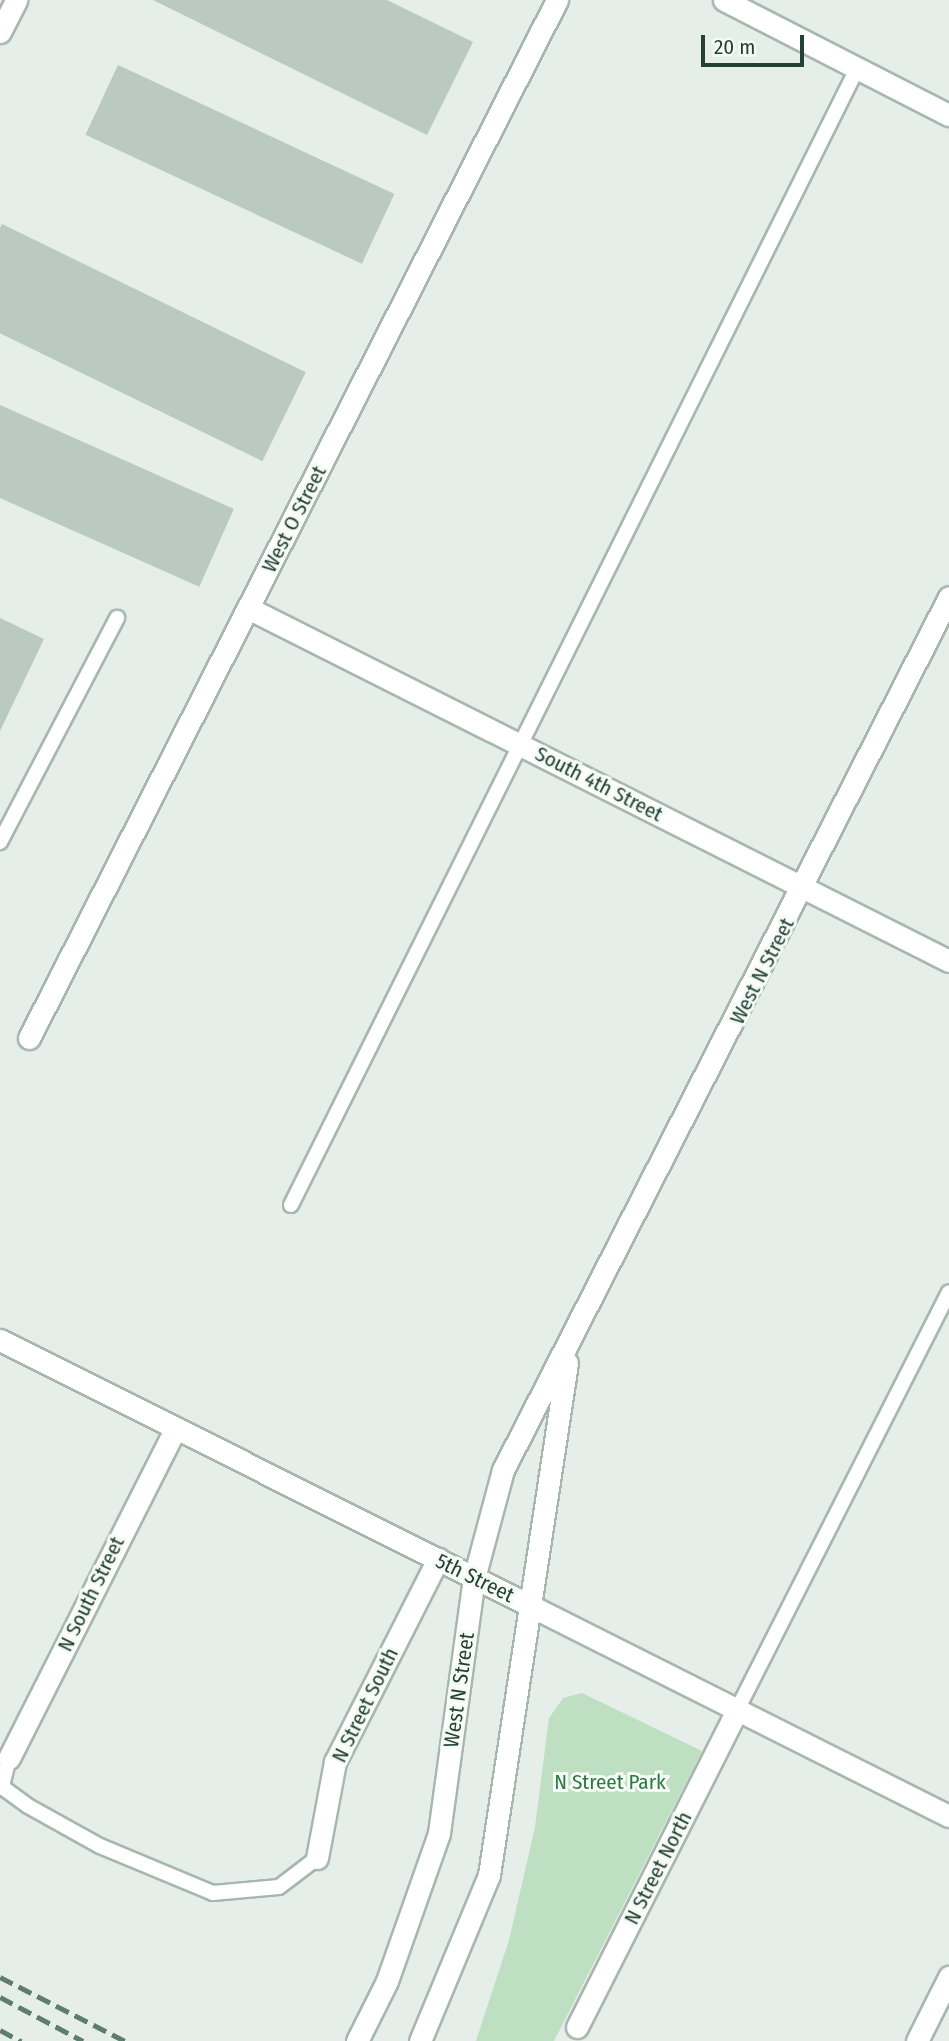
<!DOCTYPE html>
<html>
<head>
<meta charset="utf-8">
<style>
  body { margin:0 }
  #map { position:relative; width:949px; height:2041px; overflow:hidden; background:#e5eee9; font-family:"Fira Sans Condensed",sans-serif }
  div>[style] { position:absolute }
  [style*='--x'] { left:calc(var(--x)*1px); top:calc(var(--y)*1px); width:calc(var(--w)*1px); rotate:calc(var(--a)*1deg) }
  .green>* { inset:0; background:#bedfc2 }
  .building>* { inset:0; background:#bac9c1; transform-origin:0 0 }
  .roads { filter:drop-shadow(2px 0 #a7b7af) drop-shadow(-2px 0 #a7b7af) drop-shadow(0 2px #a7b7af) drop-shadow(0 -2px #a7b7af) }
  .lane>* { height:14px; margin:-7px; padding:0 7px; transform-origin:7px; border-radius:7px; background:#fff }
  .street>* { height:21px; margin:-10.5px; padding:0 10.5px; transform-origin:10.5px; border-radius:10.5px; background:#fff }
  .secondary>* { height:21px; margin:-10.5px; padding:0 10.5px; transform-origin:10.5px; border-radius:10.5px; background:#fff }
  .rail>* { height:5px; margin-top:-2.5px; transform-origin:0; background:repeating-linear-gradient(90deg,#5e7c70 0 14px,transparent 0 21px) }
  span { translate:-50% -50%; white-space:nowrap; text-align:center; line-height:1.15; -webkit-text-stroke:6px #f6faf7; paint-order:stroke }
  .street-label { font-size:21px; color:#234135 }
  .park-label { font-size:21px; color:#2c793f }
  .scale { position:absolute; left:701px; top:35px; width:103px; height:32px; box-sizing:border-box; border:4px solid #234135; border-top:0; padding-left:9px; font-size:21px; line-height:24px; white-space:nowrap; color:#234135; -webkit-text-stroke:5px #f6faf7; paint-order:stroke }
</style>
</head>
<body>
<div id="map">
  <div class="green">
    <div style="clip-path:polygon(582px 1693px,702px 1751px,554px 2041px,476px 2041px,509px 1940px,535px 1827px,549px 1718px,563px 1698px)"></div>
  </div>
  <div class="building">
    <div style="clip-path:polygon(153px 0,387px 0,473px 42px,427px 135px)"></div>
    <div style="left:118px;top:65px;width:305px;height:77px;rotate:25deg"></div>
    <div style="left:2px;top:224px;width:338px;height:99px;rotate:26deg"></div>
    <div style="left:0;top:405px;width:256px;height:85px;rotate:24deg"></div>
    <div style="clip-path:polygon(0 618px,44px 639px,0 731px)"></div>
  </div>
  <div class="roads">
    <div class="lane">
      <div style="--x:0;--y:842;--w:253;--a:-62.4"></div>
      <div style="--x:291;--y:1205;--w:1269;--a:-63.52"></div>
      <div style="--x:738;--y:1708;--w:466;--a:-63.1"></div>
      <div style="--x:9;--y:1758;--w:30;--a:104"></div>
      <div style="--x:2;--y:1787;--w:32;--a:36"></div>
      <div style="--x:28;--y:1806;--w:82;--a:29.1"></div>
      <div style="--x:100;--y:1846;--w:122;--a:22.6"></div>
      <div style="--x:213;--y:1893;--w:66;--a:-5.2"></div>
      <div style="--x:279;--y:1887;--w:48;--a:-37.3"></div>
    </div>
    <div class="street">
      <div style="--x:0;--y:32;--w:36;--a:-63"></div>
      <div style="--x:248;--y:608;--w:785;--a:26.73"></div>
      <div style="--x:29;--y:1038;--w:1165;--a:-63.04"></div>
      <div style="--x:529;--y:1605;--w:470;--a:26.7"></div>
      <div style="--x:9;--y:1758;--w:369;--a:-63.2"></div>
      <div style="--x:317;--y:1858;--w:98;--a:-79.4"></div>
      <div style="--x:335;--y:1762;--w:228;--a:-63.1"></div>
      <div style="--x:577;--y:2027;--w:357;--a:-63.2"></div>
      <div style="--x:917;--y:2041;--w:72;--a:-63.4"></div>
    </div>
    <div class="secondary">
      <div style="--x:724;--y:0;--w:253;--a:27.1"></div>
      <div style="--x:0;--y:1340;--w:592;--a:26.61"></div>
      <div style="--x:357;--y:2041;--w:67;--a:-63.4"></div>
      <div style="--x:387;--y:1981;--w:157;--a:-70.6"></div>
      <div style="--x:439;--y:1833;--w:257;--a:-82.2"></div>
      <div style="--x:474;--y:1578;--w:112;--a:-75"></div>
      <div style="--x:503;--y:1470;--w:980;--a:-62.94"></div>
      <div style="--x:420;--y:2041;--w:180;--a:-67.4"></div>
      <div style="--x:489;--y:1875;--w:518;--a:-81.34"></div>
    </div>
  </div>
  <div class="rail">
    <div style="--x:0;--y:1977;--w:140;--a:27.1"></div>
    <div style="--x:0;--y:1997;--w:94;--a:27.9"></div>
    <div style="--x:0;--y:2030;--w:24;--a:28"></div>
  </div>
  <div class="street-label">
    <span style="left:294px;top:519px;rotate:-63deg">West O Street</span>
    <span style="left:599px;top:784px;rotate:27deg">South 4th Street</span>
    <span style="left:762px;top:971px;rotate:-63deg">West N Street</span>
    <span style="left:475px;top:1578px;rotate:26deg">5th Street</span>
    <span style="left:91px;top:1594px;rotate:-64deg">N South Street</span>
    <span style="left:459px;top:1690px;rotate:-82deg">West N Street</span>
    <span style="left:365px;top:1705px;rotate:-64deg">N Street South</span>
    <span style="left:658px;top:1868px;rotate:-63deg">N Street North</span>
  </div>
  <div class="park-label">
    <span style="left:610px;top:1782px">N Street Park</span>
  </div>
  <div class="scale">20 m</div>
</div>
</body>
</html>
